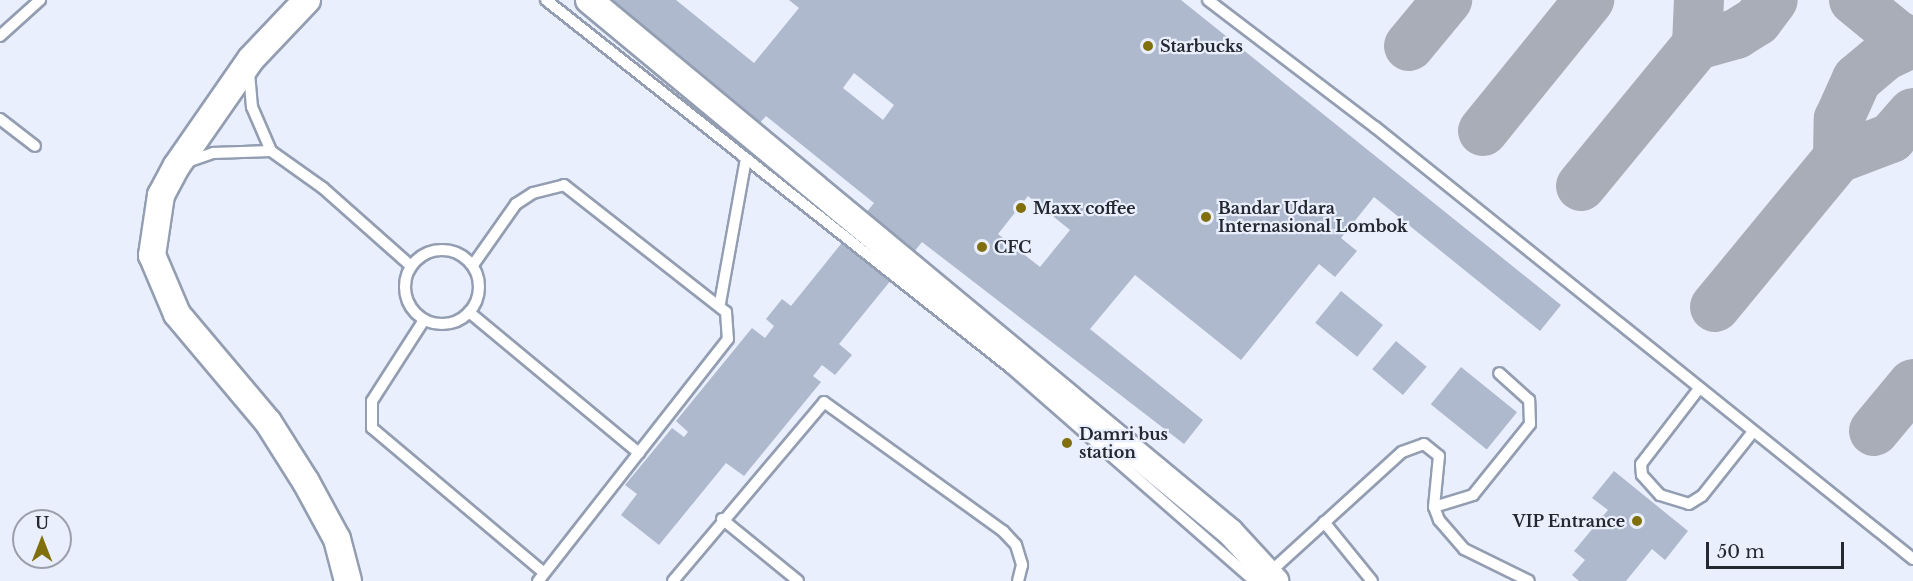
<!DOCTYPE html>
<html>
<head>
<meta charset="utf-8">
<style>
  body { margin:0 }
  #map { position:relative; width:1913px; height:581px; overflow:hidden; background:#e9effc; font-family:"Libre Baskerville",serif }
  div>[style] { position:absolute }
  [style*='--x'] { left:calc(var(--x)*1px); top:calc(var(--y)*1px); width:calc(var(--w)*1px); rotate:calc(var(--a)*1deg) }
  .taxiway>* { height:50px; margin:-25px; padding:0 25px; transform-origin:25px; border-radius:25px; background:#a8adb8 }
  .building>* { inset:0; background:#aeb9cd; transform-origin:0 0 }
  .roads { filter:drop-shadow(2px 0 #939eb2) drop-shadow(-2px 0 #939eb2) drop-shadow(0 2px #939eb2) drop-shadow(0 -2px #939eb2) }
  .service>* { height:10px; margin:-5px; padding:0 5px; transform-origin:5px; border-radius:5px; background:#fff }
  .service>.ring { margin:-5px; padding:0; box-sizing:content-box; background:none; border:10px solid #fff; border-radius:50% }
  .tertiary>* { height:26px; margin:-13px; padding:0 13px; transform-origin:13px; border-radius:13px; background:#fff }
  .dots>* { width:16px; height:16px; translate:-50% -50%; box-sizing:border-box; border:3px solid #e9effc; border-radius:50% }
  span { translate:-50% -50%; white-space:nowrap; text-align:center; line-height:1.15; -webkit-text-stroke:4.5px #e9effc; paint-order:stroke }
  .poi-label { font-size:16px; color:#242830; font-weight:700 }
  .left { translate:0 -50%; text-align:left }
  .right { translate:-100% -50%; text-align:right }
  .north { position:absolute; left:12px; top:509px; width:60px; height:60px; box-sizing:border-box; background:#e9effc; border:2px solid #9a9faa; border-radius:50%; rotate:0deg; font-size:16px; font-weight:700; line-height:24px; text-align:center; color:#242830 }
  .north::after { content:''; display:block; margin:auto; width:21px; height:27px; background:#816e0c; clip-path:polygon(50% 0,100% 100%,50% 72%,0 100%) }
  .scale { position:absolute; left:1706px; top:542px; width:138px; height:27px; box-sizing:border-box; border:3px solid #242830; border-top:0; padding-left:8px; font-size:18px; line-height:21px; white-space:nowrap; color:#242830; -webkit-text-stroke:4px #e9effc; paint-order:stroke }
</style>
</head>
<body>
<div id="map">
  <div class="taxiway">
    <div style="--x:1854;--y:0;--w:57;--a:39.3"></div>
    <div style="--x:1898;--y:36;--w:16;--a:22"></div>
    <div style="--x:1697;--y:45;--w:41;--a:-15.8"></div>
    <div style="--x:1736;--y:34;--w:25;--a:-32"></div>
    <div style="--x:1757;--y:21;--w:26;--a:-53"></div>
    <div style="--x:1409;--y:46;--w:60;--a:-50.4"></div>
    <div style="--x:1483;--y:131;--w:169;--a:-51"></div>
    <div style="--x:1838;--y:158;--w:39;--a:-89"></div>
    <div style="--x:1839;--y:119;--w:44;--a:-65.8"></div>
    <div style="--x:1857;--y:79;--w:35;--a:-40"></div>
    <div style="--x:1884;--y:56;--w:26;--a:-25"></div>
    <div style="--x:1581;--y:186;--w:183;--a:-50.6"></div>
    <div style="--x:1697;--y:45;--w:45;--a:-87.5"></div>
    <div style="--x:1715;--y:307;--w:193;--a:-50.5"></div>
    <div style="--x:1838;--y:158;--w:57;--a:-20.7"></div>
    <div style="--x:1891;--y:138;--w:33;--a:-49"></div>
    <div style="--x:1874;--y:431;--w:61;--a:-50.3"></div>
  </div>
  <div class="building">
    <div style="clip-path:polygon(evenodd,601px 0,676px 0,754px 63px,799px 8px,789px 0,1181px 0,1561px 305px,1540px 331px,1374px 197px,1341px 238px,1357px 251px,1335px 277px,1319px 264px,1241px 360px,1135px 275px,1090px 329px,1203px 420px,1184px 444px,922px 242px,839px 344px,852px 355px,835px 375px,822px 365px,813px 376px,821px 382px,744px 476px,726px 463px,659px 545px,621px 515px,637px 494px,625px 485px,672px 428px,684px 437px,688px 432px,676px 421px,752px 328px,765px 338px,774px 326px,766px 319px,782px 299px,791px 306px,874px 203px,766px 116px,757px 126px,601px 0,854px 73px,894px 105px,883px 120px,843px 88px,854px 73px,601px 0,1028px 196px,1070px 230px,1040px 267px,998px 234px,1028px 196px)"></div>
    <div style="left:1341px;top:291px;width:54px;height:41px;rotate:39deg"></div>
    <div style="left:1396px;top:341px;width:40px;height:37px;rotate:40deg"></div>
    <div style="left:1461px;top:367px;width:72px;height:48px;rotate:39deg"></div>
    <div style="clip-path:polygon(1614px 471px,1688px 531px,1665px 560px,1652px 549px,1626px 581px,1579px 581px,1572px 575px,1585px 560px,1574px 551px,1608px 510px,1592px 498px)"></div>
  </div>
  <div class="roads">
    <div class="service">
      <div style="--x:546;--y:0;--w:593;--a:38.36"></div>
      <div style="--x:1011;--y:368;--w:323;--a:41.2"></div>
      <div style="--x:1208;--y:0;--w:210;--a:37.3"></div>
      <div style="--x:1375;--y:127;--w:690;--a:38.76"></div>
      <div style="--x:0;--y:36;--w:54;--a:-42"></div>
      <div style="--x:249;--y:73;--w:34;--a:85"></div>
      <div style="--x:252;--y:107;--w:48;--a:66.6"></div>
      <div style="--x:271;--y:151;--w:64;--a:35.4"></div>
      <div style="--x:323;--y:188;--w:118;--a:41.6"></div>
      <div style="--x:0;--y:119;--w:44;--a:37.6"></div>
      <div style="--x:187;--y:162;--w:28;--a:-19"></div>
      <div style="--x:213;--y:153;--w:58;--a:-2"></div>
      <div class="ring" style="left:405px;top:250px;width:64px;height:64px"></div>
      <div style="--x:473;--y:265;--w:75;--a:-54.8"></div>
      <div style="--x:516;--y:204;--w:20;--a:-33"></div>
      <div style="--x:533;--y:193;--w:32;--a:-14"></div>
      <div style="--x:564;--y:185;--w:206;--a:38.1"></div>
      <div style="--x:726;--y:312;--w:27;--a:86"></div>
      <div style="--x:728;--y:339;--w:308;--a:128.1"></div>
      <div style="--x:720;--y:303;--w:147;--a:-79.8"></div>
      <div style="--x:469;--y:312;--w:221;--a:39.7"></div>
      <div style="--x:424;--y:320;--w:96;--a:122.7"></div>
      <div style="--x:372;--y:401;--w:27;--a:90"></div>
      <div style="--x:372;--y:428;--w:222;--a:40.1"></div>
      <div style="--x:1698;--y:390;--w:93;--a:127.6"></div>
      <div style="--x:1641;--y:464;--w:11;--a:85"></div>
      <div style="--x:1642;--y:475;--w:27;--a:48"></div>
      <div style="--x:1660;--y:495;--w:30;--a:17"></div>
      <div style="--x:1689;--y:504;--w:15;--a:-32"></div>
      <div style="--x:1702;--y:496;--w:80;--a:-51.6"></div>
      <div style="--x:1434;--y:507;--w:41;--a:-17.1"></div>
      <div style="--x:1473;--y:495;--w:91;--a:-51.2"></div>
      <div style="--x:1530;--y:424;--w:24;--a:-92"></div>
      <div style="--x:1529;--y:400;--w:40;--a:-138"></div>
      <div style="--x:722;--y:519;--w:98;--a:39.2"></div>
      <div style="--x:1324;--y:522;--w:76;--a:50.9"></div>
      <div style="--x:1270;--y:572;--w:178;--a:-42.3"></div>
      <div style="--x:1402;--y:452;--w:23;--a:-20"></div>
      <div style="--x:1424;--y:444;--w:19;--a:39"></div>
      <div style="--x:1439;--y:456;--w:51;--a:95.6"></div>
      <div style="--x:1434;--y:507;--w:14;--a:69"></div>
      <div style="--x:1439;--y:520;--w:38;--a:49"></div>
      <div style="--x:1464;--y:549;--w:72;--a:26.2"></div>
      <div style="--x:673;--y:581;--w:234;--a:-49.8"></div>
      <div style="--x:824;--y:402;--w:221;--a:35.8"></div>
      <div style="--x:1003;--y:531;--w:19;--a:47"></div>
      <div style="--x:1016;--y:545;--w:21;--a:73"></div>
      <div style="--x:1022;--y:565;--w:16;--a:104"></div>
    </div>
    <div class="tertiary">
      <div style="--x:307;--y:0;--w:81;--a:133.5"></div>
      <div style="--x:251;--y:59;--w:131;--a:124.8"></div>
      <div style="--x:176;--y:167;--w:32;--a:118"></div>
      <div style="--x:161;--y:195;--w:61;--a:98.5"></div>
      <div style="--x:152;--y:255;--w:64;--a:67"></div>
      <div style="--x:177;--y:314;--w:141;--a:49.9"></div>
      <div style="--x:268;--y:422;--w:71;--a:57.7"></div>
      <div style="--x:306;--y:482;--w:65;--a:61.5"></div>
      <div style="--x:337;--y:539;--w:43;--a:75.3"></div>
      <div style="--x:589;--y:0;--w:833;--a:39.69"></div>
      <div style="--x:1230;--y:532;--w:67;--a:47.4"></div>
    </div>
  </div>
  <div class="dots">
    <div style="left:1148px;top:46px;background:#816e0c"></div>
    <div style="left:1021px;top:208px;background:#816e0c"></div>
    <div style="left:1206px;top:217px;background:#816e0c"></div>
    <div style="left:982px;top:247px;background:#816e0c"></div>
    <div style="left:1067px;top:443px;background:#816e0c"></div>
    <div style="left:1637px;top:521px;background:#816e0c"></div>
  </div>
  <div class="poi-label">
    <span class="left" style="left:1160px;top:46px">Starbucks</span>
    <span class="left" style="left:1033px;top:208px">Maxx coffee</span>
    <span class="left" style="left:1218px;top:217px">Bandar Udara<br>Internasional Lombok</span>
    <span class="left" style="left:994px;top:247px">CFC</span>
    <span class="left" style="left:1079px;top:443px">Damri bus<br>station</span>
    <span class="right" style="left:1625px;top:521px">VIP Entrance</span>
  </div>
  <div class="north">U</div>
  <div class="scale">50 m</div>
</div>
</body>
</html>
